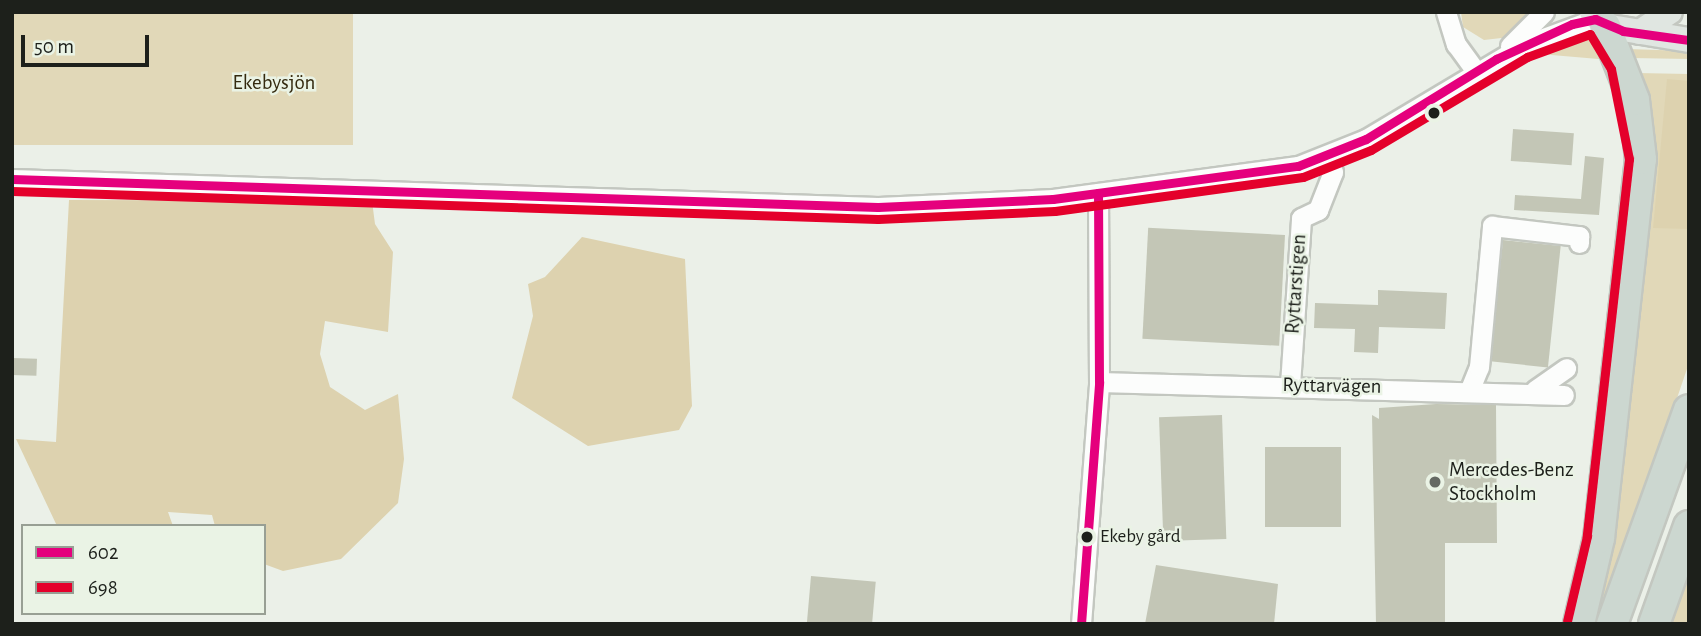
<!DOCTYPE html>
<html>
<head>
<meta charset="utf-8">
<style>
  body { margin:0 }
  #map { position:relative; width:1701px; height:636px; overflow:hidden; background:#ebf0e8; font-family:"Alegreya Sans",sans-serif }
  div>[style] { position:absolute }
  [style*='--x'] { left:calc(var(--x)*1px); top:calc(var(--y)*1px); width:calc(var(--w)*1px); rotate:calc(var(--a)*1deg) }
  .green>* { inset:0; background:#e1d8b8; transform-origin:0 0 }
  .forest>* { inset:0; background:#ddd2af }
  .building>* { inset:0; background:#c3c6b6; transform-origin:0 0 }
  .roads { filter:drop-shadow(2px 0 #c3c7c0) drop-shadow(-2px 0 #c3c7c0) drop-shadow(0 2px #c3c7c0) drop-shadow(0 -2px #c3c7c0) }
  .minor>* { height:19px; margin:-9.5px; padding:0 9.5px; transform-origin:9.5px; border-radius:9.5px; background:#fcfdfc }
  .major>* { height:24px; margin:-12px; padding:0 12px; transform-origin:12px; border-radius:12px; background:#e0e6e1 }
  .highway>* { height:30px; margin:-15px; padding:0 15px; transform-origin:15px; border-radius:15px; background:#ccd7d0 }
  .bus-1>* { height:9px; margin:-4.5px; padding:0 4.5px; transform-origin:4.5px; border-radius:4.5px; background:#e5007d }
  .bus-2>* { height:9px; margin:-4.5px; padding:0 4.5px; transform-origin:4.5px; border-radius:4.5px; background:#e4002b }
  .dots>* { width:19px; height:19px; translate:-50% -50%; box-sizing:border-box; border:4px solid #eaf3e5; border-radius:50% }
  span { translate:-50% -50%; white-space:nowrap; text-align:center; line-height:1.15; -webkit-text-stroke:5px #eaf3e5; paint-order:stroke }
  .bus-label { font-size:19px; color:#1d201b }
  .left { translate:0 -50%; text-align:left }
  .park-label { font-size:21px; color:#342a0f }
  .street-label { font-size:21px; color:#1d201b }
  .poi-label { font-size:21px; color:#1d201b }
  .frame { position:absolute; inset:0; border:14px solid #1d201b; pointer-events:none }
  .legend { position:absolute; left:21px; top:524px; width:245px; height:91px; box-sizing:border-box; background:#eaf3e5; border:2px solid #989f94; margin:0; padding:9px 12px; list-style:none; font-size:21px; color:#1d201b }
  .legend li { display:flex; align-items:center; gap:14px; height:35px }
  .legend b { width:35px; border:2px solid #989f94 }
  .scale { position:absolute; left:21px; top:35px; width:128px; height:32px; box-sizing:border-box; border:4px solid #1d201b; border-top:0; padding-left:9px; font-size:21px; line-height:24px; white-space:nowrap; color:#1d201b; -webkit-text-stroke:5px #eaf3e5; paint-order:stroke }
</style>
</head>
<body>
<div id="map">
  <div class="green">
    <div style="left:12px;top:12px;width:341px;height:133px"></div>
    <div style="clip-path:polygon(1461px 12px,1534px 12px,1510px 37px,1484px 40px,1463px 27px)"></div>
    <div style="clip-path:polygon(1575px 35px,1592px 36px,1610px 60px,1540px 54px)"></div>
    <div style="clip-path:polygon(1627px 49px,1689px 51px,1689px 59px,1631px 58px)"></div>
    <div style="clip-path:polygon(1637px 73px,1689px 74px,1689px 363px,1600px 624px,1592px 624px,1612px 521px,1648px 231px)"></div>
    <div style="clip-path:polygon(1689px 565px,1689px 624px,1668px 624px)"></div>
  </div>
  <div class="forest">
    <div style="clip-path:polygon(1667px 79px,1689px 81px,1689px 229px,1653px 228px)"></div>
    <div style="clip-path:polygon(69px 200px,372px 201px,375px 224px,393px 252px,388px 332px,325px 321px,320px 354px,330px 387px,365px 410px,398px 394px,404px 459px,398px 503px,341px 559px,283px 571px,264px 564px,264px 526px,215px 526px,212px 515px,168px 512px,173px 526px,57px 526px,16px 439px,56px 442px)"></div>
    <div style="clip-path:polygon(582px 237px,685px 259px,692px 406px,679px 430px,588px 446px,512px 398px,533px 316px,528px 284px,545px 277px)"></div>
  </div>
  <div class="building">
    <div style="left:1513px;top:129px;width:61px;height:32px;rotate:4deg"></div>
    <div style="clip-path:polygon(1585px 156px,1604px 158px,1599px 215px,1514px 210px,1515px 195px,1581px 199px)"></div>
    <div style="left:1285px;top:235px;width:111px;height:137px;rotate:93deg"></div>
    <div style="left:1503px;top:240px;width:58px;height:122px;rotate:6deg"></div>
    <div style="clip-path:polygon(1378px 290px,1447px 293px,1445px 329px,1379px 327px,1378px 353px,1354px 352px,1355px 329px,1314px 328px,1315px 303px,1378px 305px)"></div>
    <div style="left:12px;top:358px;width:25px;height:17px;rotate:2deg"></div>
    <div style="clip-path:polygon(1436px 404px,1496px 405px,1497px 543px,1445px 543px,1445px 624px,1376px 624px,1372px 415px,1379px 419px,1379px 408px)"></div>
    <div style="left:1222px;top:415px;width:124px;height:63px;rotate:88deg"></div>
    <div style="left:1265px;top:447px;width:76px;height:80px"></div>
    <div style="clip-path:polygon(1156px 565px,1278px 584px,1274px 624px,1145px 624px)"></div>
    <div style="left:811px;top:576px;width:65px;height:48px;rotate:5deg"></div>
  </div>
  <div class="roads">
    <div class="minor">
      <div style="--x:1446;--y:12;--w:34;--a:73"></div>
      <div style="--x:1456;--y:44;--w:34;--a:54"></div>
      <div style="--x:1510;--y:46;--w:48;--a:-45"></div>
      <div style="--x:12;--y:179;--w:866;--a:1.85"></div>
      <div style="--x:878;--y:207;--w:175;--a:-2.6"></div>
      <div style="--x:1053;--y:199;--w:247;--a:-7.7"></div>
      <div style="--x:1298;--y:166;--w:73;--a:-21.7"></div>
      <div style="--x:1366;--y:139;--w:182;--a:-30.8"></div>
      <div style="--x:1522;--y:46;--w:78;--a:-20.3"></div>
      <div style="--x:1099;--y:382;--w:465;--a:1.6"></div>
      <div style="--x:1290;--y:385;--w:167;--a:-86.2"></div>
      <div style="--x:1301;--y:218;--w:19;--a:-25"></div>
      <div style="--x:1318;--y:210;--w:41;--a:-68.5"></div>
      <div style="--x:1333;--y:172;--w:17;--a:-114"></div>
      <div style="--x:1470;--y:389;--w:24;--a:-68"></div>
      <div style="--x:1479;--y:367;--w:142;--a:-84.7"></div>
      <div style="--x:1492;--y:226;--w:88;--a:6.6"></div>
      <div style="--x:1579;--y:236;--w:7;--a:90"></div>
      <div style="--x:1535;--y:390;--w:38;--a:-35"></div>
      <div style="--x:1081;--y:624;--w:243;--a:-85.7"></div>
      <div style="--x:1099;--y:382;--w:189;--a:-90.3"></div>
    </div>
    <div class="major">
      <div style="--x:1592;--y:12;--w:19;--a:47"></div>
      <div style="--x:1605;--y:26;--w:85;--a:9.5"></div>
      <div style="--x:1640;--y:32;--w:36;--a:-34"></div>
    </div>
    <div class="highway">
      <div style="--x:1579;--y:624;--w:88;--a:-76.9"></div>
      <div style="--x:1599;--y:538;--w:381;--a:-83.7"></div>
      <div style="--x:1641;--y:159;--w:59;--a:-96.8"></div>
      <div style="--x:1634;--y:100;--w:79;--a:-111.4"></div>
      <div style="--x:1612;--y:624;--w:227;--a:-70.2"></div>
      <div style="--x:1654;--y:624;--w:104;--a:-70.3"></div>
    </div>
  </div>
  <div class="bus-1">
    <div style="--x:12;--y:179;--w:866;--a:1.85"></div>
    <div style="--x:878;--y:207;--w:175;--a:-2.6"></div>
    <div style="--x:1053;--y:199;--w:247;--a:-7.7"></div>
    <div style="--x:1298;--y:166;--w:73;--a:-21.7"></div>
    <div style="--x:1366;--y:139;--w:153;--a:-31.6"></div>
    <div style="--x:1496;--y:59;--w:84;--a:-24.7"></div>
    <div style="--x:1572;--y:24;--w:24;--a:-12"></div>
    <div style="--x:1595;--y:19;--w:30;--a:23"></div>
    <div style="--x:1623;--y:31;--w:67;--a:7.8"></div>
    <div style="--x:1081;--y:624;--w:243;--a:-85.7"></div>
    <div style="--x:1099;--y:382;--w:189;--a:-90.3"></div>
  </div>
  <div class="bus-2">
    <div style="--x:12;--y:191;--w:866;--a:1.85"></div>
    <div style="--x:878;--y:219;--w:177;--a:-2.6"></div>
    <div style="--x:1055;--y:211;--w:250;--a:-7.8"></div>
    <div style="--x:1303;--y:177;--w:73;--a:-21.7"></div>
    <div style="--x:1371;--y:150;--w:182;--a:-30.8"></div>
    <div style="--x:1527;--y:57;--w:67;--a:-20.1"></div>
    <div style="--x:1590;--y:34;--w:41;--a:59"></div>
    <div style="--x:1611;--y:69;--w:92;--a:78.7"></div>
    <div style="--x:1629;--y:159;--w:379;--a:96.4"></div>
    <div style="--x:1587;--y:536;--w:87;--a:103.2"></div>
  </div>
  <div class="dots">
    <div style="left:1434px;top:113px;background:#1d201b"></div>
    <div style="left:1435px;top:482px;background:#656963"></div>
    <div style="left:1087px;top:537px;background:#1d201b"></div>
  </div>
  <div class="bus-label">
    <span class="left" style="left:1100px;top:537px">Ekeby gård</span>
  </div>
  <div class="park-label">
    <span style="left:274px;top:83px">Ekebysjön</span>
  </div>
  <div class="street-label">
    <span style="left:1296px;top:284px;rotate:-86deg">Ryttarstigen</span>
    <span style="left:1332px;top:386px;rotate:1deg">Ryttarvägen</span>
  </div>
  <div class="poi-label">
    <span class="left" style="left:1449px;top:482px">Mercedes-Benz<br>Stockholm</span>
  </div>
  <div class="frame"></div>
  <ul class="legend">
  <li><b style="height:9px;background:#e5007d"></b>602</li>
  <li><b style="height:9px;background:#e4002b"></b>698</li>
  </ul>
  <div class="scale">50 m</div>
</div>
</body>
</html>
